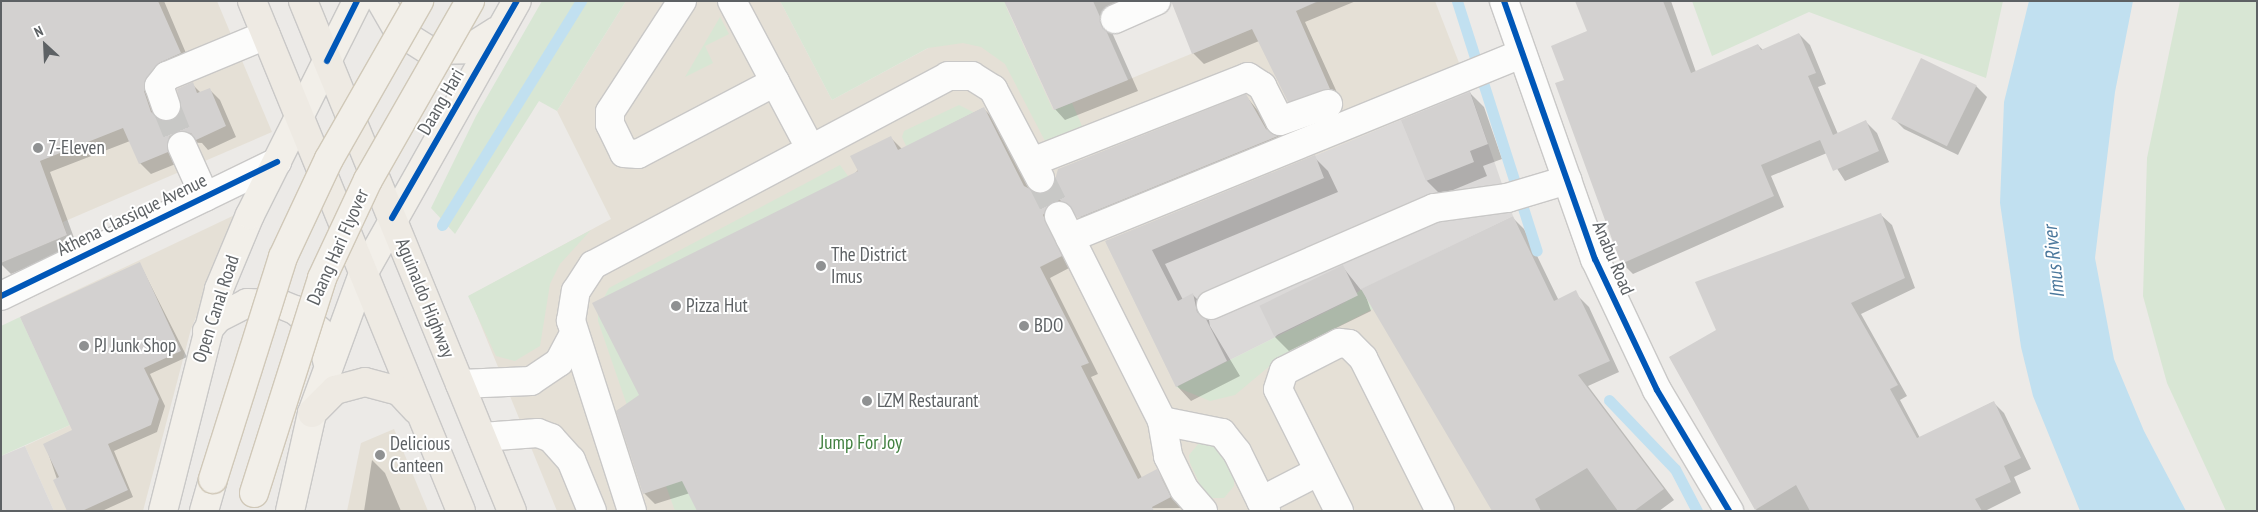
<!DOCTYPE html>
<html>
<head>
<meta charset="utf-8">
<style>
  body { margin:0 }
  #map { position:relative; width:2258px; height:512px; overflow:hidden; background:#eceae7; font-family:"PT Sans Narrow",sans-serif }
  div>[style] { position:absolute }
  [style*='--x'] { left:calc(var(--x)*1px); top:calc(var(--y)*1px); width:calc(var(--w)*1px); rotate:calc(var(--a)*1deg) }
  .commercial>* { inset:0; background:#e5e0d6 }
  .industrial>* { inset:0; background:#dbd9d8 }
  .green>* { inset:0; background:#d8e6d4 }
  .water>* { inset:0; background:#c1e0f0 }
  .shadow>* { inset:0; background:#0003 }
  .stream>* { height:11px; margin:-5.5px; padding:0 5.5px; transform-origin:5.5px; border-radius:5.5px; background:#c1e0f0 }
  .building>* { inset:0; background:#d3d1d0; transform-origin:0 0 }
  .minor-tunnel>* { height:28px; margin-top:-14px; transform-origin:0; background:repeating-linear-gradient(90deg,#c8c8c6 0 28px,transparent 0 42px) }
  .roads { filter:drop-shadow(1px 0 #c9c8c7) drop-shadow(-1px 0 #c9c8c7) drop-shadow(0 1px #c9c8c7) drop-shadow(0 -1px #c9c8c7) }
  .minor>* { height:28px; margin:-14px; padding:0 14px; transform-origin:14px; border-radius:14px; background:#fcfcfb }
  .major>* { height:28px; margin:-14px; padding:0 14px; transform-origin:14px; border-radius:14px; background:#f2efe9 }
  .highway>* { height:28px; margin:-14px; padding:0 14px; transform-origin:14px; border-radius:14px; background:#eeeae3 }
  .bridges { filter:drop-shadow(1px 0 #d0c8b8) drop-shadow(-1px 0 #d0c8b8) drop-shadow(0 1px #d0c8b8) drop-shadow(0 -1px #d0c8b8) }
  .major-bridge>* { height:28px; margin:-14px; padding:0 14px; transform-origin:14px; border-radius:14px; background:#f2efe9 }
  .cycleway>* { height:6px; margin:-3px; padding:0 3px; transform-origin:3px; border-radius:3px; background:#0057b8 }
  .dots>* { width:14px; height:14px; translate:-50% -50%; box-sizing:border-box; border:2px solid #fff; border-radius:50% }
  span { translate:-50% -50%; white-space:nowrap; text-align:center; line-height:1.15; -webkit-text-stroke:4px #fff; paint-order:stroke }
  .street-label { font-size:19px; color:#5d6164 }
  .poi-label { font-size:19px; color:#5d6164 }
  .left { translate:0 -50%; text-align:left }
  .park-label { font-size:19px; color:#428040 }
  .water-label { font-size:20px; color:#4b789c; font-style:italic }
  .frame { position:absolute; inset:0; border:2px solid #5d6164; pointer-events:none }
  .north { position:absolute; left:20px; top:20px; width:50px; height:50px; -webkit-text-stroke:4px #fff; paint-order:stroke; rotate:335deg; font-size:14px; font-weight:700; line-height:20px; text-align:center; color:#5d6164 }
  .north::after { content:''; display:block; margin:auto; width:18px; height:22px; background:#5d6164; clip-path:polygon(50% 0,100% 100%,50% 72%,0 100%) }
</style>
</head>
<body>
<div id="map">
  <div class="commercial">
    <div style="clip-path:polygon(1px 1px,217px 1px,272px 132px,63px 222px,67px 235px,1px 263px)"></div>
    <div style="clip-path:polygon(626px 1px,780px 1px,832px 100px,1006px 6px,1054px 110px,1320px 1px,1435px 1px,1470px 91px,1315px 156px,1176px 387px,1344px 303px,1362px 289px,1493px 511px,557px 511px,469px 296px,611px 219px,557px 111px)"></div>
    <div style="clip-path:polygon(241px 212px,191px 329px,143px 511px,54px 511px,25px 446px,70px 425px,20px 317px)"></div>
    <div style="clip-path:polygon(394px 429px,428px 511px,347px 511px,361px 443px)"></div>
  </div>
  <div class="industrial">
    <div style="clip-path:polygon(1470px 91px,1513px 216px,1362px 289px,1344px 303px,1176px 387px,1106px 243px)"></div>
    <div style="clip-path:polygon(25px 446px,54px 511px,1px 511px,1px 456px)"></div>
  </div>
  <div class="green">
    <div style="clip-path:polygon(542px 1px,626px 1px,557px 111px,539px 101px,455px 234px,431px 208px,476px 116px)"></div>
    <div style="clip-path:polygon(780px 1px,1015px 1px,1006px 7px,1053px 110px,1072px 103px,1082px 126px,1045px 141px,1005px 64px,981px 47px,963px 43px,928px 48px,832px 100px)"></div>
    <div style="clip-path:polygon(1692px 1px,2003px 1px,1986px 78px,1809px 12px,1712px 56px)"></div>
    <div style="clip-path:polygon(2180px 1px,2257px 1px,2257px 511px,2226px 511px,2167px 383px,2143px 296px,2147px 158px)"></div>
    <div style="clip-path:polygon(720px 17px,729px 34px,705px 46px,713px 63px,685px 77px)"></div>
    <div style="clip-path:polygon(959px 105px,975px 113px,912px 159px,902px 137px,904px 131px)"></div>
    <div style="clip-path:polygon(840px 165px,856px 187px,678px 401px,630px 414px,598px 321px,598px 309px,609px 288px)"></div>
    <div style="clip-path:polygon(591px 230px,560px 264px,550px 284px,540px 346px,515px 361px,496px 356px,468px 296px)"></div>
    <div style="clip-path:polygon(1362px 289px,1373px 309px,1284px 354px,1235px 395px,1210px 401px,1176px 387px,1344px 303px)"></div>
    <div style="clip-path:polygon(20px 317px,70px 425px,1px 456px,1px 326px)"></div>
    <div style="clip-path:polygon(1199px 443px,1214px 443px,1220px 449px,1234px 479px,1234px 486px,1224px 498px,1209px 498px,1204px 493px,1190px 463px,1189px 455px)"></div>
    <div style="clip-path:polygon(702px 451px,732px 511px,675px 511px,661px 472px)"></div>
  </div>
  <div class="water">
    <div style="clip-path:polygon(2029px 1px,2133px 1px,2115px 92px,2095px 258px,2114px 359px,2144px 431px,2186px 511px,2080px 511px,2033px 396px,2021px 347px,2000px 203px,2004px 102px)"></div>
  </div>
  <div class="shadow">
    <div style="clip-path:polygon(1px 1px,164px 1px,191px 65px,154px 94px,164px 123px,178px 118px,192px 84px,201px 93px,209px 89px,220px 100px,236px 137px,208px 150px,202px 143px,187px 142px,178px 163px,151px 174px,140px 163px,130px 141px,50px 172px,77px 246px,11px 274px,1px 264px)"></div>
    <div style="clip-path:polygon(1018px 1px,1144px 1px,1106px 19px,1138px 91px,1065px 120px,1055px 109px)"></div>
    <div style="clip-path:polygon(1210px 1px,1356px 1px,1305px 22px,1340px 99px,1300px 112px,1289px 101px,1259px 41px,1204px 64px,1193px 53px)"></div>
    <div style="clip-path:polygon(1577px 1px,1671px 1px,1696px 72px,1758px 45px,1763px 50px,1799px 34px,1810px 45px,1826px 84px,1818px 87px,1838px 134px,1866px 122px,1877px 133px,1889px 162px,1845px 181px,1827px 153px,1771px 176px,1784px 207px,1633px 274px,1622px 263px,1566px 81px,1589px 32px)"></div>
    <div style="clip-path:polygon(1976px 86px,1987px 97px,1958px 155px,1904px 129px,1893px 118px)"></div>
    <div style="clip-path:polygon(1470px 93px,1484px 107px,1502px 159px,1483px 166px,1487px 176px,1441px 195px,1427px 181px,1402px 121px)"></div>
    <div style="clip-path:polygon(1246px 96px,1287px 147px,1089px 228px,1076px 213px,1062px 213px,1071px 267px,1050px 278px,1098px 374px,1091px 377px,1142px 478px,1157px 471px,1181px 508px,699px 511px,690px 493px,655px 504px,644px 493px,640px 395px,890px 137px,902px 149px,983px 108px,994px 119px,1030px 191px,1040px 195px)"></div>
    <div style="clip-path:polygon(1314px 157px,1328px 171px,1338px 192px,1165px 264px,1183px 300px,1193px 295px,1207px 309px,1210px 326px,1240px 376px,1191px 401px,1177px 386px,1107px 241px)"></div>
    <div style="clip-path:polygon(1881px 215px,1892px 225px,1915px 288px,1861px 314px,1907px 396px,1900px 400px,1920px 438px,1993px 402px,2004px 413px,2031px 469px,2014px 477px,2021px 493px,1985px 511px,1757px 511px,1670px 357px,1718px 331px)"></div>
    <div style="clip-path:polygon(1513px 218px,1524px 229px,1559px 301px,1578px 296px,1589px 307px,1619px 372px,1588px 386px,1674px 500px,1659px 511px,1499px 511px,1364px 291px,1371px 311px,1289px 351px,1275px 337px,1342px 266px,1361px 290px)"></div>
    <div style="clip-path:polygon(140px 264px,187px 357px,150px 374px,165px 406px,157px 432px,114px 451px,133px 497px,102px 511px,68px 511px,45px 444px,74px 431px)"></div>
    <div style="clip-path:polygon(372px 460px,385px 473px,401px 511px,364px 511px)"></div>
  </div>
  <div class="stream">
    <div style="--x:1457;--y:1;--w:262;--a:72.3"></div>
    <div style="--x:442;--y:225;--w:264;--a:-58.2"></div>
    <div style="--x:1609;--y:400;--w:95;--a:46.3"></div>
    <div style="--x:1675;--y:469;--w:47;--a:62.4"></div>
  </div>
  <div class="building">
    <div style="clip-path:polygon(1px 1px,158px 1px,181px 53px,161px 62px,147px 77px,144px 91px,151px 112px,163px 121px,177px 117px,181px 108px,177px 89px,193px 82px,197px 93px,210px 88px,226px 126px,196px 140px,191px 133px,176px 132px,169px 137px,168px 152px,139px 164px,123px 128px,40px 161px,67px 235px,1px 263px)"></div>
    <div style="clip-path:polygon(1004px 1px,1093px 1px,1128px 80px,1054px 110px)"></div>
    <div style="clip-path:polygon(1171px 1px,1318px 1px,1296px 11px,1330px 89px,1288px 102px,1252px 29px,1192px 54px)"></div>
    <div style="clip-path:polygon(1575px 1px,1663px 1px,1691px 73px,1758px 44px,1761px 50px,1799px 33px,1816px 73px,1808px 76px,1833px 135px,1866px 120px,1879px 151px,1833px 171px,1820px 140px,1761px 165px,1774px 196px,1621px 264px,1555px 83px,1564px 80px,1551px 46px,1587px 31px)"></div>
    <div style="left:1921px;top:58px;width:62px;height:68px;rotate:26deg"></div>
    <div style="clip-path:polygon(1470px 92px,1488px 144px,1470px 151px,1474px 162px,1426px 181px,1401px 120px)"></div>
    <div style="clip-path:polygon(1246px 94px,1266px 129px,1278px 136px,1078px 218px,1060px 200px,1052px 202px,1043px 215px,1062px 256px,1040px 267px,1089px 363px,1081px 366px,1138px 479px,1157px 469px,1171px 497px,1152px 507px,1154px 511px,697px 511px,682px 481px,643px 494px,616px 411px,639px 395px,592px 303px,858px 171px,850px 156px,891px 136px,898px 150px,984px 107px,1024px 186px,1040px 194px,1053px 187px,1058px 169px)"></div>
    <div style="clip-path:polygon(1315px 155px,1324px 178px,1152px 250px,1178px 301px,1193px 293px,1197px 312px,1206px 319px,1227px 361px,1176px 387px,1105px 241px)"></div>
    <div style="clip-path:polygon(1881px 213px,1905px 278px,1851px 303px,1898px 385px,1890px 389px,1917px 438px,1994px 401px,2021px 458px,2004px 466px,2011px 482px,1975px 499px,1982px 511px,1810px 511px,1796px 485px,1755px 510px,1669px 357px,1716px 330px,1695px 282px)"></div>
    <div style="clip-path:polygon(1513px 216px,1554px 301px,1576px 290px,1610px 361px,1578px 375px,1664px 489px,1634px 511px,1618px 511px,1587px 468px,1535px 499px,1541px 511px,1492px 511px,1361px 289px)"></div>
    <div style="clip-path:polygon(140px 262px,181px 351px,144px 368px,159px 399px,151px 425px,108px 444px,128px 490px,82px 511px,67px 511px,53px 480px,59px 477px,43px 444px,72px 430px,20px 317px)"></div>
    <div style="left:1343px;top:265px;width:34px;height:93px;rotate:64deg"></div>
  </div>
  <div class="minor-tunnel">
    <div style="--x:166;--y:106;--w:43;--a:68.2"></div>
    <div style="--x:1040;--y:178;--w:42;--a:63.4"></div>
  </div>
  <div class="roads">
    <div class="minor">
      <div style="--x:682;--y:1;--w:132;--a:123"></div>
      <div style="--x:610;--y:112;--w:12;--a:90"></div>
      <div style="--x:610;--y:124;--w:32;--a:64"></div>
      <div style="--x:624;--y:153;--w:14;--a:4"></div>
      <div style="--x:638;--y:154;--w:155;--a:-27.7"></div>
      <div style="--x:732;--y:1;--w:166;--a:62"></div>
      <div style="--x:1504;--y:1;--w:274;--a:70.6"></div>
      <div style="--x:1595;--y:259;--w:145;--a:64.7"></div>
      <div style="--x:1657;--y:390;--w:141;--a:59.2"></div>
      <div style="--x:1115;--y:19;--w:45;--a:-23.7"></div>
      <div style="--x:166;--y:106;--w:21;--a:-109"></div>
      <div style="--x:159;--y:86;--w:13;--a:-51"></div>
      <div style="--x:167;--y:76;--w:107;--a:-22.5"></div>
      <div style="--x:182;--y:146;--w:56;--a:65.7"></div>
      <div style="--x:1032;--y:162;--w:232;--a:-21.5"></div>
      <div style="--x:1248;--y:77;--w:17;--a:33"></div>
      <div style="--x:1262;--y:86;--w:39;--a:63"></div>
      <div style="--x:1280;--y:121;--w:51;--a:-19.5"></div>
      <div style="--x:1059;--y:216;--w:229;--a:63.3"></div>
      <div style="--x:1162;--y:421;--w:36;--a:80"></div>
      <div style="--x:1168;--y:456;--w:37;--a:64"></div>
      <div style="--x:1184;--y:489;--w:29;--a:49"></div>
      <div style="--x:1070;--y:238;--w:487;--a:-22.2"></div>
      <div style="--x:1;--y:296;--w:307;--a:-25.9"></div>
      <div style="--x:1211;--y:305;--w:243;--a:-23.5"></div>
      <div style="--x:1434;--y:208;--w:74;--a:-7.8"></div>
      <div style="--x:1507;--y:198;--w:63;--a:-16.7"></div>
      <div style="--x:460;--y:384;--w:71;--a:-2.4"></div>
      <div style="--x:531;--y:381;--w:34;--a:-34"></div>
      <div style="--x:559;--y:362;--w:30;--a:-62"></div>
      <div style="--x:1162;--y:421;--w:61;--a:11.3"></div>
      <div style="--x:1222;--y:433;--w:24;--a:52"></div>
      <div style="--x:1237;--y:452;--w:66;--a:63.8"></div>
      <div style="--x:482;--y:437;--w:56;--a:-4.1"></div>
      <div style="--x:538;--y:433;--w:14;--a:21"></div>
      <div style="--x:551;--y:438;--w:30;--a:48"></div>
      <div style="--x:571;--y:460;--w:55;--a:67.6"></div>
      <div style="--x:1261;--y:501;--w:65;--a:-27.3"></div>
      <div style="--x:632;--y:511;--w:200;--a:-107.8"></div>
      <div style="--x:571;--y:321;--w:30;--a:-81"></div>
      <div style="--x:576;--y:291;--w:31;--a:-57"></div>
      <div style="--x:593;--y:265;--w:402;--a:-28"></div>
      <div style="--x:948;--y:76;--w:24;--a:0"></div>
      <div style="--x:972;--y:76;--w:25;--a:32"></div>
      <div style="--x:993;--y:89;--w:101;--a:62.2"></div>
      <div style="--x:1339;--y:511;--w:136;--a:-116.6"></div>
      <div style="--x:1278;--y:389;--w:19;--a:-72"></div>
      <div style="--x:1284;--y:371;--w:62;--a:-27"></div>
      <div style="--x:1339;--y:343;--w:10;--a:6"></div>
      <div style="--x:1349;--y:344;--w:20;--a:45"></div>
      <div style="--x:1363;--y:358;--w:171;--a:63.3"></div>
    </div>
    <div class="major">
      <div style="--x:381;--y:1;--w:34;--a:60"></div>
      <div style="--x:398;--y:31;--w:36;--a:32"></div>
      <div style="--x:429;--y:50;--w:39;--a:-1"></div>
      <div style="--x:468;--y:49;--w:34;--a:-32"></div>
      <div style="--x:207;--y:331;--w:17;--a:-50"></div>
      <div style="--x:218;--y:318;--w:33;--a:-27"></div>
      <div style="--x:247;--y:303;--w:33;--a:2"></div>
      <div style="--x:280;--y:304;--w:16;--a:22"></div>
      <div style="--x:295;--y:310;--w:33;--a:41"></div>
      <div style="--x:320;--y:332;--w:32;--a:76"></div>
      <div style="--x:163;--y:511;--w:229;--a:-75.8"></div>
      <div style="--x:219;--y:289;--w:80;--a:-67.3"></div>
      <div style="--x:250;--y:215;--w:239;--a:-63.4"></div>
      <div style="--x:204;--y:511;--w:33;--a:-74"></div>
      <div style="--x:290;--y:511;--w:100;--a:-77.3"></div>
      <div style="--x:312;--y:413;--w:148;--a:-69.9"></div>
      <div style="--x:363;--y:274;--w:313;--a:-60.6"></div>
    </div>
    <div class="highway">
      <div style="--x:252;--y:1;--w:551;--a:67.72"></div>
      <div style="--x:303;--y:1;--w:551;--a:67.72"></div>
      <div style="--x:312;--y:413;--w:33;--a:-45"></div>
      <div style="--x:335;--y:390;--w:31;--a:-15"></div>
      <div style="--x:365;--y:382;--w:35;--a:15"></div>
      <div style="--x:399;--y:391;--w:26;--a:47"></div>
    </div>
  </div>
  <div class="bridges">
    <div class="major-bridge">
      <div style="--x:213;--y:479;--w:233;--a:-72.5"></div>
      <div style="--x:283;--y:257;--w:108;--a:-64.9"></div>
      <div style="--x:329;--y:159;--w:182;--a:-60.3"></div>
      <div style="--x:254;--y:493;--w:225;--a:-72.4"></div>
      <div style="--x:322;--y:278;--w:108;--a:-64.9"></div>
      <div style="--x:368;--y:180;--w:206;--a:-60.3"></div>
    </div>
  </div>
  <div class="cycleway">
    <div style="--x:1504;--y:1;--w:274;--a:70.6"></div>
    <div style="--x:1595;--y:259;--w:145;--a:64.7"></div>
    <div style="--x:1657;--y:390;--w:141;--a:59.2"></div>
    <div style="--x:327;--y:61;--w:67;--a:-63.4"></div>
    <div style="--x:392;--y:218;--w:250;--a:-60.1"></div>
    <div style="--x:1;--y:296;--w:307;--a:-25.9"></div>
  </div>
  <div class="dots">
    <div style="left:38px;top:148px;background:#8f9192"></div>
    <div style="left:821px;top:266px;background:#8f9192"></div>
    <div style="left:676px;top:306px;background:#8f9192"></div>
    <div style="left:1024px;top:326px;background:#8f9192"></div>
    <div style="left:84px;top:346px;background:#8f9192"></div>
    <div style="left:867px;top:401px;background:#8f9192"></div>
    <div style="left:380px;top:455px;background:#8f9192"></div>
  </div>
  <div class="street-label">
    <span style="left:441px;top:102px;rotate:-60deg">Daang Hari</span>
    <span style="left:132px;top:215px;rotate:-26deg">Athena Classique Avenue</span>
    <span style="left:338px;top:247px;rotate:-66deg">Daang Hari Flyover</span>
    <span style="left:1613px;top:258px;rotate:67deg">Anabu Road</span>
    <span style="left:425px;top:298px;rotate:68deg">Aguinaldo Highway</span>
    <span style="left:216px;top:309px;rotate:-72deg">Open Canal Road</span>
  </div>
  <div class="poi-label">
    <span class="left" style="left:48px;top:148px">7-Eleven</span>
    <span class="left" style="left:831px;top:266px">The District<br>Imus</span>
    <span class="left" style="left:686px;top:306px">Pizza Hut</span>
    <span class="left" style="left:1034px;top:326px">BDO</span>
    <span class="left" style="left:94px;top:346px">PJ Junk Shop</span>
    <span class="left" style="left:877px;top:401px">LZM Restaurant</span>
    <span class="left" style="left:390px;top:455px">Delicious<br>Canteen</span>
  </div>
  <div class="park-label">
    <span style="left:861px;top:443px">Jump For Joy</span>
  </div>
  <div class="water-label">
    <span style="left:2054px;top:262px;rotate:-96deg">Imus River</span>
  </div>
  <div class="frame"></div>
  <div class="north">N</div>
</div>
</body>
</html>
